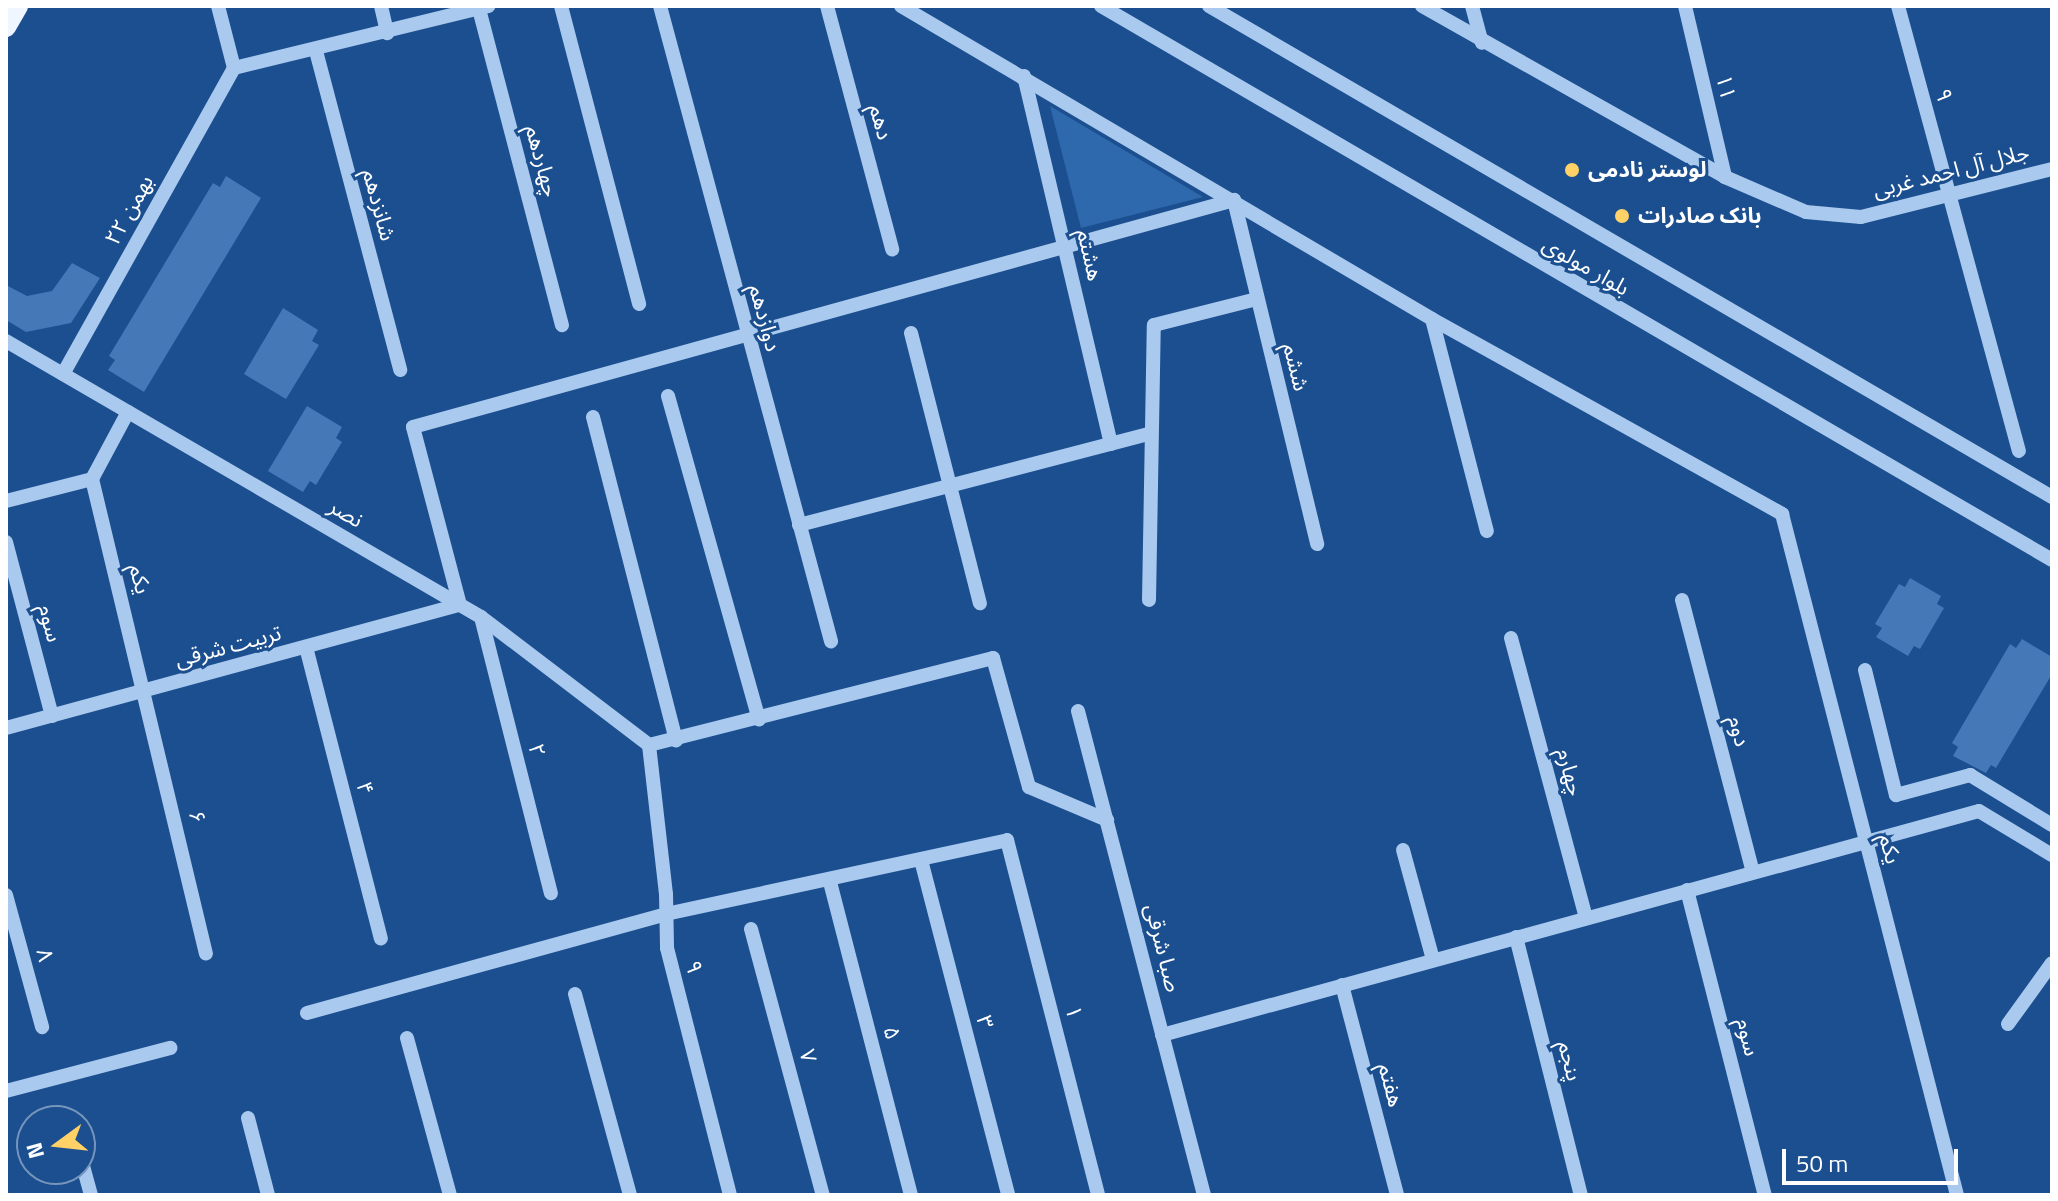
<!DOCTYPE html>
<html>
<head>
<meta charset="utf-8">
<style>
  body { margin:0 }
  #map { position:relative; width:2058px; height:1201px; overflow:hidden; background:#1b4f8f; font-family:"Titillium Web","Noto Sans Arabic",sans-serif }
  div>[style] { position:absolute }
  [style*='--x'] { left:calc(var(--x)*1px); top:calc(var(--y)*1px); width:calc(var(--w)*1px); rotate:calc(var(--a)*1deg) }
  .green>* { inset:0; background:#2e69ad }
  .building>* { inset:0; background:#4478b7 }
  .minor>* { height:14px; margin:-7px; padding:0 7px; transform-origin:7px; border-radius:7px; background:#a9c9ee }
  .major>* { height:20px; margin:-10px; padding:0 10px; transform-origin:10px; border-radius:10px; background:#f0f6ff }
  .dots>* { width:22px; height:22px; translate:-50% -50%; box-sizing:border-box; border:4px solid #1b4f8f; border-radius:50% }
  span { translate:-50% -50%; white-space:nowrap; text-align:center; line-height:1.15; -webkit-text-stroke:6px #1b4f8f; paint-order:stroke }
  .street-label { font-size:22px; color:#fff }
  .poi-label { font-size:22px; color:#fff; font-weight:700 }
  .left { translate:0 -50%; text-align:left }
  .frame { position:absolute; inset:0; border:8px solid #fff; pointer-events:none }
  .north { position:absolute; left:16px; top:1105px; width:80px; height:80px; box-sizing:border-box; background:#1b4f8f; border:2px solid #7695bc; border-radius:50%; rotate:255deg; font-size:22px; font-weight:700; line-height:32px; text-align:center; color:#fff }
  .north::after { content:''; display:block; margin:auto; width:28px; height:36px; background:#ffd166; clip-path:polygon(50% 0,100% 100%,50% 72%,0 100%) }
  .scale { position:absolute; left:1782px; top:1149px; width:176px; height:36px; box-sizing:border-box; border:4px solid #fff; border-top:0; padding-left:10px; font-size:24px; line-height:28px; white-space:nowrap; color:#fff; -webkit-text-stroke:6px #1b4f8f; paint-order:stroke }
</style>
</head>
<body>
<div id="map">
  <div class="green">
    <div style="clip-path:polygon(1050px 106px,1203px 197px,1081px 228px)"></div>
  </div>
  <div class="building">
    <div style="clip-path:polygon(226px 176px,261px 198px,144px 392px,108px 370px,115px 360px,109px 356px,213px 183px,220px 187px)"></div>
    <div style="clip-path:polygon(72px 263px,100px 278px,71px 323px,26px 332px,6px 320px,6px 285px,27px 296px,52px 291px)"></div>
    <div style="clip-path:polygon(283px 308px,318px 330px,312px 341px,319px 345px,286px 399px,244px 374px)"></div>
    <div style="clip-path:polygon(307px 406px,342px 427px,336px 438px,342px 442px,316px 485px,310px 481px,303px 492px,268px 471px)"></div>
    <div style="clip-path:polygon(1910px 578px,1941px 596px,1937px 604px,1944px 608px,1920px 649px,1914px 646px,1908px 656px,1876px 637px,1882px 628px,1875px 624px,1899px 584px,1905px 587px)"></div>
    <div style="clip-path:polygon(2022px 639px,2052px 657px,2052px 674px,1996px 768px,1991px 765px,1986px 773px,1953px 756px,1958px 747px,1952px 743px,2010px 644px,2016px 648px)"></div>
  </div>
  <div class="minor">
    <div style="--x:218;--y:6;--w:64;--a:75.5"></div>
    <div style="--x:381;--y:6;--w:28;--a:77"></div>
    <div style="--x:561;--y:6;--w:308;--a:75.3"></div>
    <div style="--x:660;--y:6;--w:658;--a:74.93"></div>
    <div style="--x:827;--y:6;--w:252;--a:75"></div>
    <div style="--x:901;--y:6;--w:616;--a:30.52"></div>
    <div style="--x:1432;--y:319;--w:401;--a:29.1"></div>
    <div style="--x:1782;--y:514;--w:703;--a:75.59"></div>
    <div style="--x:1101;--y:6;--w:1101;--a:30.22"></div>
    <div style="--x:1209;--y:6;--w:976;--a:30.22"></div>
    <div style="--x:1422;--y:6;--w:348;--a:29.4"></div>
    <div style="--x:1725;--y:177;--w:88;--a:23.4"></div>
    <div style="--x:1806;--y:212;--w:55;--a:5.2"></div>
    <div style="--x:1861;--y:217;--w:197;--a:-14.1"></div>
    <div style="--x:1472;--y:6;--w:38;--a:75"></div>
    <div style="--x:1685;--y:6;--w:176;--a:76.8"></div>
    <div style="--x:1898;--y:6;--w:461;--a:74.8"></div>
    <div style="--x:479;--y:9;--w:327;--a:75.3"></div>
    <div style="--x:316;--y:51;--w:330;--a:75.2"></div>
    <div style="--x:234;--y:68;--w:262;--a:-13.7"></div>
    <div style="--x:1024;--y:76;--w:378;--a:76.7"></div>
    <div style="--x:1432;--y:319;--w:219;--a:75.5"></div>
    <div style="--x:911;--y:333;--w:279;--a:75.7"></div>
    <div style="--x:6;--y:341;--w:549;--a:30.16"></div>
    <div style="--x:481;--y:617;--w:211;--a:37.3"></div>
    <div style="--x:63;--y:374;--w:351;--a:-60.8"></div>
    <div style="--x:668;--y:396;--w:336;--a:74.3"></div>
    <div style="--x:593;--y:417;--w:334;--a:75.6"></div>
    <div style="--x:92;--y:479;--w:488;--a:76.5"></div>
    <div style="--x:6;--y:501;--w:89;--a:-14.3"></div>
    <div style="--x:92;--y:479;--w:76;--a:-61.8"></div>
    <div style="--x:799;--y:525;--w:362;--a:-14.6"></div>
    <div style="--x:6;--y:542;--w:180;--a:75.2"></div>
    <div style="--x:1149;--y:600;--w:275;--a:-89"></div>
    <div style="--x:1154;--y:325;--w:106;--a:-14.2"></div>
    <div style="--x:1682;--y:600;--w:281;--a:75.4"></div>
    <div style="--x:481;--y:617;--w:285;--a:75.8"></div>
    <div style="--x:1511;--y:638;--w:290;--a:75"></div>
    <div style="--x:306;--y:647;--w:301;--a:75.6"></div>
    <div style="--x:1865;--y:670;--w:129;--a:76.1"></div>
    <div style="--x:1896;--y:795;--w:77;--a:-15.1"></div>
    <div style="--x:1970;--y:775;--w:96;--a:31.4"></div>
    <div style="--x:1078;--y:711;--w:500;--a:75.41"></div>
    <div style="--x:6;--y:728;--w:470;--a:-15.2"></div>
    <div style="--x:460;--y:605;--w:184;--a:-104.8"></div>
    <div style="--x:413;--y:427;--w:852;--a:-15.46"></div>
    <div style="--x:1234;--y:200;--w:354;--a:76.4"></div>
    <div style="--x:649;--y:745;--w:355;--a:-14.2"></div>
    <div style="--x:993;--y:658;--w:134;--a:74.4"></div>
    <div style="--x:1029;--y:787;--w:85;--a:22.9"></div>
    <div style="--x:649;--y:745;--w:150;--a:83.5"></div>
    <div style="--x:666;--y:894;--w:54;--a:88.9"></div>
    <div style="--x:667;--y:948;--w:255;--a:75.7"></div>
    <div style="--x:1403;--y:850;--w:114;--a:74.7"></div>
    <div style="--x:921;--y:860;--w:346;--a:75.4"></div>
    <div style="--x:830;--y:882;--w:323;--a:75.5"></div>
    <div style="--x:1687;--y:890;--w:315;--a:75.7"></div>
    <div style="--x:6;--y:895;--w:137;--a:74.7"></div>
    <div style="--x:751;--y:929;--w:276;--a:74.9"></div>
    <div style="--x:1516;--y:937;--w:266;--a:75.9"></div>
    <div style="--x:1342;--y:985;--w:217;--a:75.3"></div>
    <div style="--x:575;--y:994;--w:208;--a:74.7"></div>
    <div style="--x:307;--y:1013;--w:372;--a:-15.4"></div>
    <div style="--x:666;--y:914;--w:349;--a:-12.2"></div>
    <div style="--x:1007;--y:840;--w:366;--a:75.6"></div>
    <div style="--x:2008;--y:1024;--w:75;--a:-54.2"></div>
    <div style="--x:1162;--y:1035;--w:847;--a:-15.33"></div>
    <div style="--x:1979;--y:811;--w:85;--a:31.1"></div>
    <div style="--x:407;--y:1038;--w:163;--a:74.7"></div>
    <div style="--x:6;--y:1091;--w:170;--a:-14.7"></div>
    <div style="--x:248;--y:1118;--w:80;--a:75.4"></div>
    <div style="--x:80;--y:1155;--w:41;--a:74.6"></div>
  </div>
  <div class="major">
    <div style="--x:6;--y:27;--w:24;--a:-60"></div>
  </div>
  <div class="dots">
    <div style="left:1572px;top:170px;background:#ffd166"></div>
    <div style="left:1622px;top:216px;background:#ffd166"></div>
  </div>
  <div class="street-label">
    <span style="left:1726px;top:87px;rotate:77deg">۱۱</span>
    <span style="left:1944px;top:95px;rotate:76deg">۹</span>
    <span style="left:881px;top:122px;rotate:75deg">دهم</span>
    <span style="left:542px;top:161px;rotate:75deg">چهاردهم</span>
    <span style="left:1951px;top:171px;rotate:-14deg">جلال آل احمد غربی</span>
    <span style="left:379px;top:205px;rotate:75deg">شانزدهم</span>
    <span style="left:129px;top:210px;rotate:-61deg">۲۲ بهمن</span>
    <span style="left:1090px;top:255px;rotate:77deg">هشتم</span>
    <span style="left:1586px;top:266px;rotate:30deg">بلوار مولوی</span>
    <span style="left:765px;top:318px;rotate:75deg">دوازدهم</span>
    <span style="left:1296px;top:367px;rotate:76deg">ششم</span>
    <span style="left:346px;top:513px;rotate:30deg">نصر</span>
    <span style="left:140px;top:579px;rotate:76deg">یکم</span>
    <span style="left:50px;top:623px;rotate:75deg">سوم</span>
    <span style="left:228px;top:646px;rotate:-15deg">تربیت شرقی</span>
    <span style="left:1739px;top:731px;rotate:75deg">دوم</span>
    <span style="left:537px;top:750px;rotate:76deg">۲</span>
    <span style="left:1570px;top:772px;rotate:75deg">چهارم</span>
    <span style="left:365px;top:788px;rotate:76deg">۴</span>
    <span style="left:197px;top:817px;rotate:77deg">۶</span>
    <span style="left:1890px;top:849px;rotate:75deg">یکم</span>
    <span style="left:1163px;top:948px;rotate:76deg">صبا شرقی</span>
    <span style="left:45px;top:955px;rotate:75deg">۸</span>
    <span style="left:694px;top:967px;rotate:76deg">۹</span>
    <span style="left:1074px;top:1012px;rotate:76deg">۱</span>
    <span style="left:985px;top:1022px;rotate:75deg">۳</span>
    <span style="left:892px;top:1033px;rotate:75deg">۵</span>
    <span style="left:1748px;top:1037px;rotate:76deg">سوم</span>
    <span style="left:808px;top:1056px;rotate:75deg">۷</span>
    <span style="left:1570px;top:1061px;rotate:76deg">پنجم</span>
    <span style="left:1391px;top:1085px;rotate:75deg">هفتم</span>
  </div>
  <div class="poi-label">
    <span class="left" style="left:1588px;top:170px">لوستر نادمی</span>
    <span class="left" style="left:1638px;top:216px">بانک صادرات</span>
  </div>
  <div class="frame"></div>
  <div class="north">N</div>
  <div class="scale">50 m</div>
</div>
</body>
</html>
